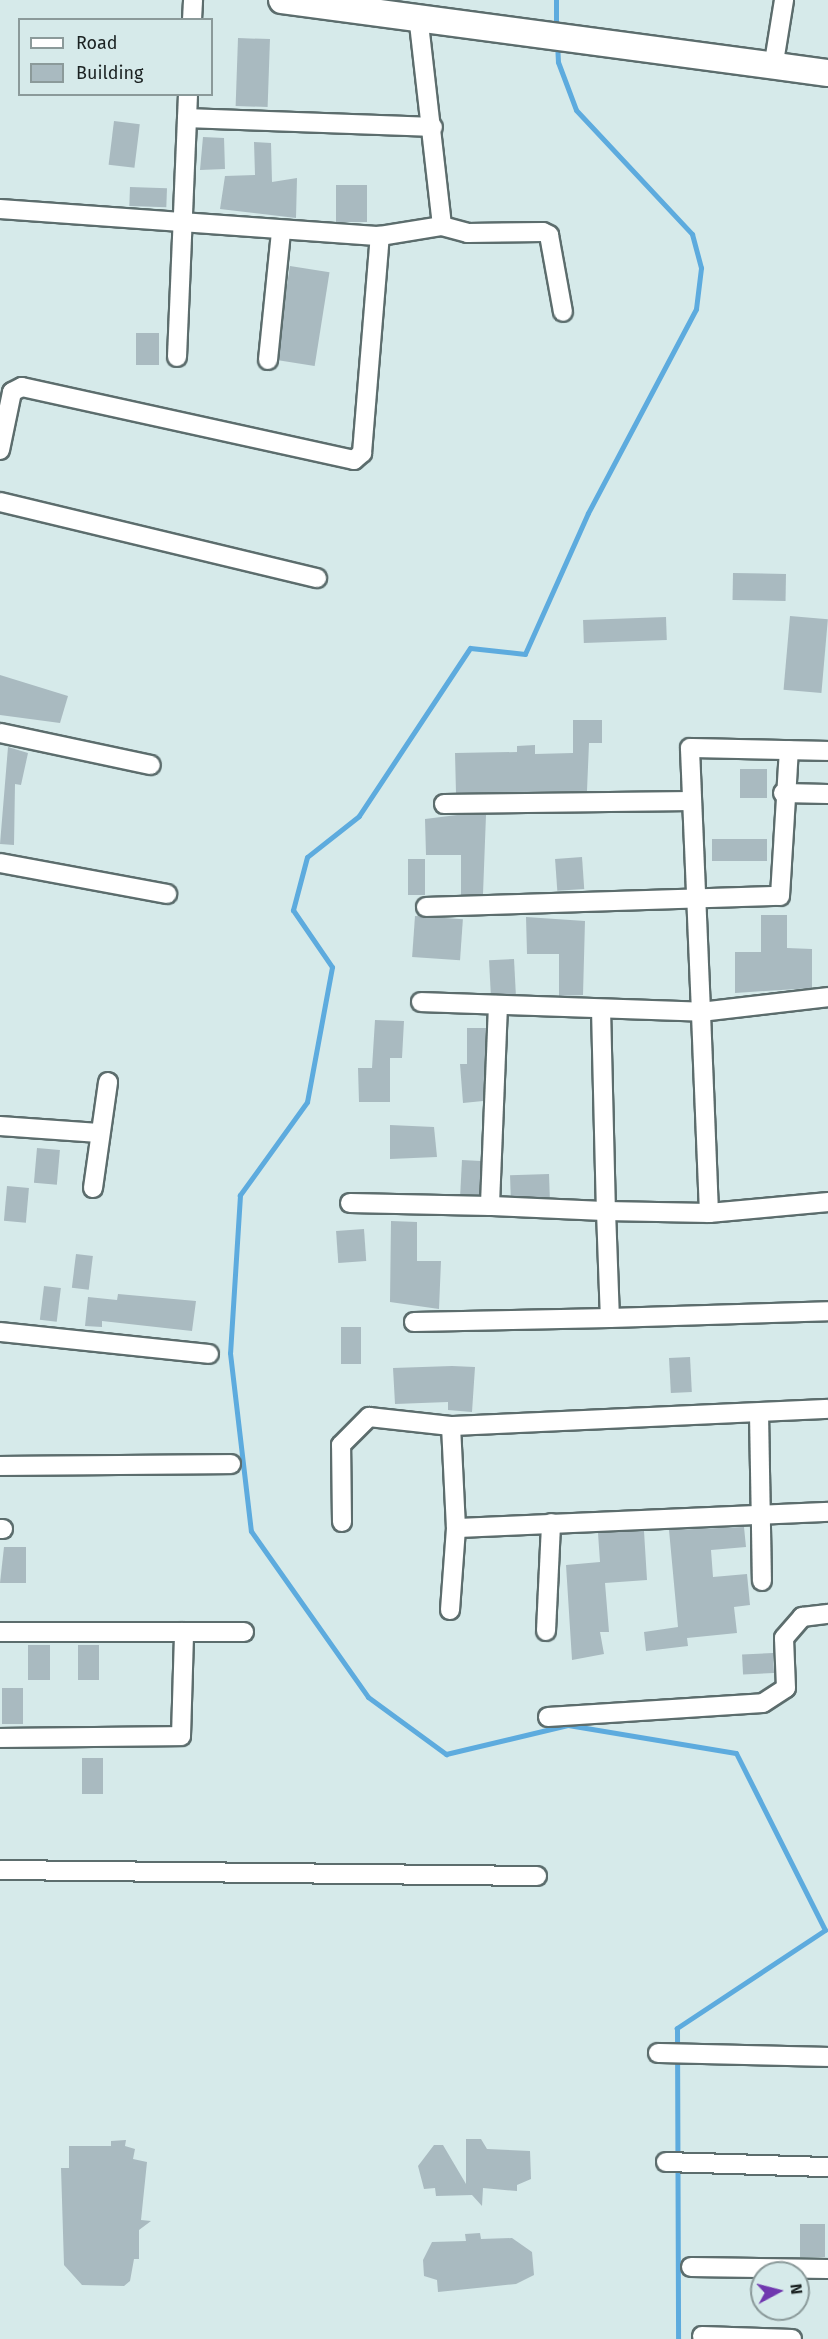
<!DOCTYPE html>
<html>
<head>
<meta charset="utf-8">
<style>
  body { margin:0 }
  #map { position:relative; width:828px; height:2339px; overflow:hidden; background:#d6eaea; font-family:"Fira Sans",sans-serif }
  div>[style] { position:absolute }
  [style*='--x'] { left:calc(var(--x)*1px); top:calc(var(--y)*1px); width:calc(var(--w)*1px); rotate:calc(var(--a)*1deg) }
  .stream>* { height:5px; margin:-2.5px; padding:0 2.5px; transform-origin:2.5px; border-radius:2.5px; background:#5dabde }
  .building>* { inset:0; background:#a9bac0; transform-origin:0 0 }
  .roads { filter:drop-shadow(2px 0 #5c6d6d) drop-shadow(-2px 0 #5c6d6d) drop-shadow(0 2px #5c6d6d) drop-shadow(0 -2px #5c6d6d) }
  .street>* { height:18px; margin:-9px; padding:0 9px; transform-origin:9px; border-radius:9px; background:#fff }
  .secondary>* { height:26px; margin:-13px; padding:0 13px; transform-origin:13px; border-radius:13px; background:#fff }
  span { translate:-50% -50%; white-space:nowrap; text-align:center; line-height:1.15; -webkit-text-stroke:4.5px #d6eaea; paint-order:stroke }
  .legend { position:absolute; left:18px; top:18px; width:195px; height:78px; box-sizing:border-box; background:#d6eaea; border:2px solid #8b9a9a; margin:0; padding:8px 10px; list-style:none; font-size:18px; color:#1b2222 }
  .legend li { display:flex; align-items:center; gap:12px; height:30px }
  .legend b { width:30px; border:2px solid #8b9a9a }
  .north { position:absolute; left:750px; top:2261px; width:60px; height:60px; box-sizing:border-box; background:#d6eaea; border:2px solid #8b9a9a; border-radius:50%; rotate:83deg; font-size:16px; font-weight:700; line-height:24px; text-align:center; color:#1b2222 }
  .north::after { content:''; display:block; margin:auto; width:21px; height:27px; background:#7038af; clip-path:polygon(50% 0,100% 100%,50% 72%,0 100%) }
</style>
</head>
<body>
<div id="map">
  <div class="stream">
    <div style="--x:556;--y:0;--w:30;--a:90"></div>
    <div style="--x:557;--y:43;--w:19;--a:87"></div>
    <div style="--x:558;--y:62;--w:51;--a:69.4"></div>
    <div style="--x:576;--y:110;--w:170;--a:46.9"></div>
    <div style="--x:692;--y:234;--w:35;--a:75"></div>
    <div style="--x:701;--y:268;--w:41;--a:97"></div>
    <div style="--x:696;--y:309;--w:231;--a:117.9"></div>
    <div style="--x:588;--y:513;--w:154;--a:114.1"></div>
    <div style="--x:525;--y:654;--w:55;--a:-173.8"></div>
    <div style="--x:470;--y:648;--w:201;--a:123.5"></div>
    <div style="--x:359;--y:816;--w:66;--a:141.7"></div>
    <div style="--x:307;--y:857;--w:55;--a:104.8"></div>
    <div style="--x:293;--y:910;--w:69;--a:55.6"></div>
    <div style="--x:332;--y:967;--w:137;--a:100.5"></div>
    <div style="--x:307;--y:1102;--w:115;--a:125.8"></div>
    <div style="--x:240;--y:1195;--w:158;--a:93.6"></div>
    <div style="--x:230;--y:1353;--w:179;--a:83.3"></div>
    <div style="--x:251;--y:1531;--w:203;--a:54.8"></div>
    <div style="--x:368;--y:1697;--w:97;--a:36.2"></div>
    <div style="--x:446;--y:1754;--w:125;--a:-13.4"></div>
    <div style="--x:568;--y:1725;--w:170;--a:9.5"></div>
    <div style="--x:736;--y:1753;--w:198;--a:63.3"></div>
    <div style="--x:825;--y:1930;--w:178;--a:146.5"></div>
    <div style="--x:677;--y:2028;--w:311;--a:89.8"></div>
  </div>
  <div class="building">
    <div style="left:238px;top:38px;width:32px;height:68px;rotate:2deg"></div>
    <div style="left:114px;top:121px;width:26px;height:44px;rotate:7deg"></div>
    <div style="clip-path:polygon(203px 137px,224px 138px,225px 169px,200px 170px)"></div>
    <div style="clip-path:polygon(254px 142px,271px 143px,272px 182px,297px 178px,296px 218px,220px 209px,225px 176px,255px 175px)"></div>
    <div style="left:367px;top:185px;width:37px;height:31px;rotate:90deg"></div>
    <div style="left:130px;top:187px;width:37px;height:19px;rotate:2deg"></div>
    <div style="left:290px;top:266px;width:40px;height:95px;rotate:9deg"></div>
    <div style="left:136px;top:333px;width:23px;height:32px"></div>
    <div style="left:733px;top:573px;width:53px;height:27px;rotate:1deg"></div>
    <div style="left:790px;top:616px;width:38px;height:74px;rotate:5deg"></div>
    <div style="left:666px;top:617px;width:23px;height:83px;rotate:88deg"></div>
    <div style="clip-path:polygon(0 675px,68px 696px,60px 723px,0 715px)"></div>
    <div style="clip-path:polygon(573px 720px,602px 720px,602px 743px,589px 743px,587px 791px,456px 793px,455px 753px,517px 752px,517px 746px,535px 745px,535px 754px,573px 753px)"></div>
    <div style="clip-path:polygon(8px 747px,28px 753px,21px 785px,15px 784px,14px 845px,0 844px)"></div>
    <div style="left:740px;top:769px;width:27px;height:29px"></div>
    <div style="clip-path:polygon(457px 815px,486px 815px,483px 894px,461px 895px,461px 855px,426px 855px,425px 819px)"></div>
    <div style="left:767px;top:839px;width:22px;height:55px;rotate:90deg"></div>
    <div style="left:582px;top:857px;width:32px;height:27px;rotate:86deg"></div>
    <div style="left:408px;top:859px;width:17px;height:36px"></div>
    <div style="clip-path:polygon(761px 915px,787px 915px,787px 948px,812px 949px,812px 988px,735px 993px,735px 952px,761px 952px)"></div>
    <div style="left:415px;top:916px;width:48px;height:41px;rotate:4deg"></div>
    <div style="clip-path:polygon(526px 917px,585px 921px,583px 995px,559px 996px,559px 954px,527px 954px)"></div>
    <div style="left:514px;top:959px;width:35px;height:25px;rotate:87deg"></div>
    <div style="clip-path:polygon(375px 1020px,404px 1021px,402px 1058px,390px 1058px,390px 1102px,359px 1102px,358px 1068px,372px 1068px)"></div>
    <div style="clip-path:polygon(467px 1028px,486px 1028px,483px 1101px,463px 1103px,460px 1064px,467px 1064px)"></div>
    <div style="clip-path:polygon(390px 1125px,434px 1127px,437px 1157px,390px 1159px)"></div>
    <div style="left:37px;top:1148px;width:23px;height:35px;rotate:5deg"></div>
    <div style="left:462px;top:1160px;width:19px;height:34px;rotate:3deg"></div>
    <div style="left:549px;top:1174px;width:23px;height:39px;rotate:88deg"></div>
    <div style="left:7px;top:1186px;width:22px;height:35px;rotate:5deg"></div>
    <div style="clip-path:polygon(391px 1221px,417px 1222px,417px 1261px,441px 1261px,439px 1309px,390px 1302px)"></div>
    <div style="left:364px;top:1229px;width:32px;height:28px;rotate:86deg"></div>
    <div style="left:76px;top:1254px;width:17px;height:34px;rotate:7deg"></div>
    <div style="left:44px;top:1286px;width:17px;height:34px;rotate:7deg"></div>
    <div style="clip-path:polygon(118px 1294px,196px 1301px,192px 1331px,102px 1321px,102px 1327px,85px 1326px,88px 1297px,117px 1300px)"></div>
    <div style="left:341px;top:1327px;width:20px;height:37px"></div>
    <div style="left:690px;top:1357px;width:35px;height:21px;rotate:87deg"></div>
    <div style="clip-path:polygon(452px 1366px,475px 1367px,472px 1412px,448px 1410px,448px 1402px,395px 1404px,393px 1368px)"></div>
    <div style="clip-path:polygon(744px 1527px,746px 1547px,711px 1550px,713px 1577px,747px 1574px,750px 1605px,734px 1607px,737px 1633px,687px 1638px,688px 1646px,646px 1651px,644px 1632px,678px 1627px,669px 1530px)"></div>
    <div style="clip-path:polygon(644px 1531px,647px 1580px,605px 1583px,609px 1632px,600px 1632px,604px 1654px,572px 1660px,566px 1565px,600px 1562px,598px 1533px)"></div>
    <div style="clip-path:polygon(4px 1547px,26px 1547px,26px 1583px,0 1583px)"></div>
    <div style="left:28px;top:1645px;width:22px;height:35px"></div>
    <div style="left:78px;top:1645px;width:21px;height:35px"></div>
    <div style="left:773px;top:1653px;width:20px;height:31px;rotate:87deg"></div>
    <div style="left:2px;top:1688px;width:21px;height:36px"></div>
    <div style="left:82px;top:1758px;width:21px;height:36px"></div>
    <div style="clip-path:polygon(466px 2139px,481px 2139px,487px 2149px,530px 2151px,531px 2179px,517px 2185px,517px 2191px,483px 2188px,482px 2206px,472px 2195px,436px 2196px,435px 2188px,424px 2189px,418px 2166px,434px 2145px,443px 2145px,466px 2184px)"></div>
    <div style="clip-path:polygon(126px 2140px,125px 2146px,135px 2149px,133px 2159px,147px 2162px,141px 2220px,151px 2221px,139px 2230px,139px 2259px,134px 2259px,130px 2281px,124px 2286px,82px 2285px,64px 2265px,61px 2168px,69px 2168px,69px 2146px,111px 2146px,111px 2141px)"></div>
    <div style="left:800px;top:2224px;width:25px;height:33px"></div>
    <div style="clip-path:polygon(480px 2233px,481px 2239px,512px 2238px,532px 2252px,534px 2275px,516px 2284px,438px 2292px,437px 2280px,424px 2276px,423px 2260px,432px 2242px,466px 2241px,465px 2234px)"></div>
  </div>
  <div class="roads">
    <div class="street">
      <div style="--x:418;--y:15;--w:212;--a:83.5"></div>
      <div style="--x:192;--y:20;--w:20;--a:-87"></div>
      <div style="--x:774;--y:62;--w:63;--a:-80.8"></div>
      <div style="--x:187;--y:118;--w:246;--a:2.1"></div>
      <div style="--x:0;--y:209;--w:381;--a:4.1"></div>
      <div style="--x:380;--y:236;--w:63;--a:-9.2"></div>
      <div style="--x:442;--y:226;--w:27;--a:15"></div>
      <div style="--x:468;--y:233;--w:75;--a:-0.8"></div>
      <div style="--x:543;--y:232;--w:7;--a:27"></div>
      <div style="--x:549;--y:235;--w:78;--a:79.7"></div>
      <div style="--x:177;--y:357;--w:263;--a:-87.6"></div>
      <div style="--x:268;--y:360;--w:130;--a:-84.2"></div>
      <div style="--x:0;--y:450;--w:59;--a:-78.3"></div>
      <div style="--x:12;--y:392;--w:11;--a:-27"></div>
      <div style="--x:22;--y:387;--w:340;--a:12.4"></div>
      <div style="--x:354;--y:460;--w:11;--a:-41"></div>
      <div style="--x:362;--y:453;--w:218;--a:-85.3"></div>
      <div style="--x:0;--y:502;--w:326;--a:13.5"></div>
      <div style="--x:0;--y:733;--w:154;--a:12"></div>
      <div style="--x:783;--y:793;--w:45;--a:1.3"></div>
      <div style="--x:444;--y:804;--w:248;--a:-0.7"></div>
      <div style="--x:0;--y:863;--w:170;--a:10.5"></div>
      <div style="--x:426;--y:907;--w:354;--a:-1.8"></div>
      <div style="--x:780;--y:896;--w:146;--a:-86.5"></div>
      <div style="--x:421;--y:1002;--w:280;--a:2"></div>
      <div style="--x:701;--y:1012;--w:264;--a:-92.4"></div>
      <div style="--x:690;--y:748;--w:138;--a:1.2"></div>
      <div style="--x:498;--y:1005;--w:201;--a:92.3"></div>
      <div style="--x:490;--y:1206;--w:116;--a:2.5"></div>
      <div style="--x:606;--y:1211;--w:107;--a:87.9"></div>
      <div style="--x:610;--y:1318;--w:218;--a:-1.8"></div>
      <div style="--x:601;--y:1009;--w:202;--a:88.6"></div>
      <div style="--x:606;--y:1211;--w:103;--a:1.1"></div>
      <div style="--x:709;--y:1213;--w:120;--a:-5.3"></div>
      <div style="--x:0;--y:1126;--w:99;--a:4"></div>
      <div style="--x:93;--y:1188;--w:107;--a:-81.9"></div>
      <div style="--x:350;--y:1203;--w:140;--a:1.2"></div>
      <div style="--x:709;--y:1213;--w:201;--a:-92.3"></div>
      <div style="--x:701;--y:1012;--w:128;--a:-6.7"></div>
      <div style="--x:414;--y:1322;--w:196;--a:-1.2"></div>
      <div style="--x:0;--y:1332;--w:210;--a:6"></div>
      <div style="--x:759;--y:1413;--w:168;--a:89"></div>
      <div style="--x:0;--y:1466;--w:231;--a:-0.5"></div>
      <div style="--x:342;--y:1522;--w:77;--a:-90.7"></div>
      <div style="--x:341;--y:1445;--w:40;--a:-45"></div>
      <div style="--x:369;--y:1417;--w:82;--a:6.3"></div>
      <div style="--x:451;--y:1426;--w:377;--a:-2.6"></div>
      <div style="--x:456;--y:1528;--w:372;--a:-2.5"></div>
      <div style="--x:0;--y:1529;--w:3;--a:0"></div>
      <div style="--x:450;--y:1610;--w:82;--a:-85.8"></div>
      <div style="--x:456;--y:1528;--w:102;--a:-92.8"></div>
      <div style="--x:546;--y:1631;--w:108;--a:-87.3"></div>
      <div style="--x:0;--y:1632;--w:244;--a:0"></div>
      <div style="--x:548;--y:1717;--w:215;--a:-3.7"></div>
      <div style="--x:763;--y:1703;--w:27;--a:-33"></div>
      <div style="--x:786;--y:1688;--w:50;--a:-92.3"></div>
      <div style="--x:784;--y:1638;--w:28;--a:-49"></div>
      <div style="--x:802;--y:1617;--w:26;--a:-7"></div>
      <div style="--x:0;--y:1738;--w:181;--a:-0.6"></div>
      <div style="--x:181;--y:1736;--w:104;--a:-88.3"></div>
      <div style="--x:0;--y:1870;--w:537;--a:0.64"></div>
      <div style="--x:658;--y:2053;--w:170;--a:1.3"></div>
      <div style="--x:666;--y:2162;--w:162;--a:1.8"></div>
      <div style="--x:691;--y:2267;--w:137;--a:0.8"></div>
      <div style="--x:702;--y:2336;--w:90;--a:1.9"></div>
    </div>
    <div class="secondary">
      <div style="--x:282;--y:0;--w:551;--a:7.62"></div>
    </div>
  </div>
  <ul class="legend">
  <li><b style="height:8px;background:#fff"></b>Road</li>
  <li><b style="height:16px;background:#a9bac0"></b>Building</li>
  </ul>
  <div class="north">N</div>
</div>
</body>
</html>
